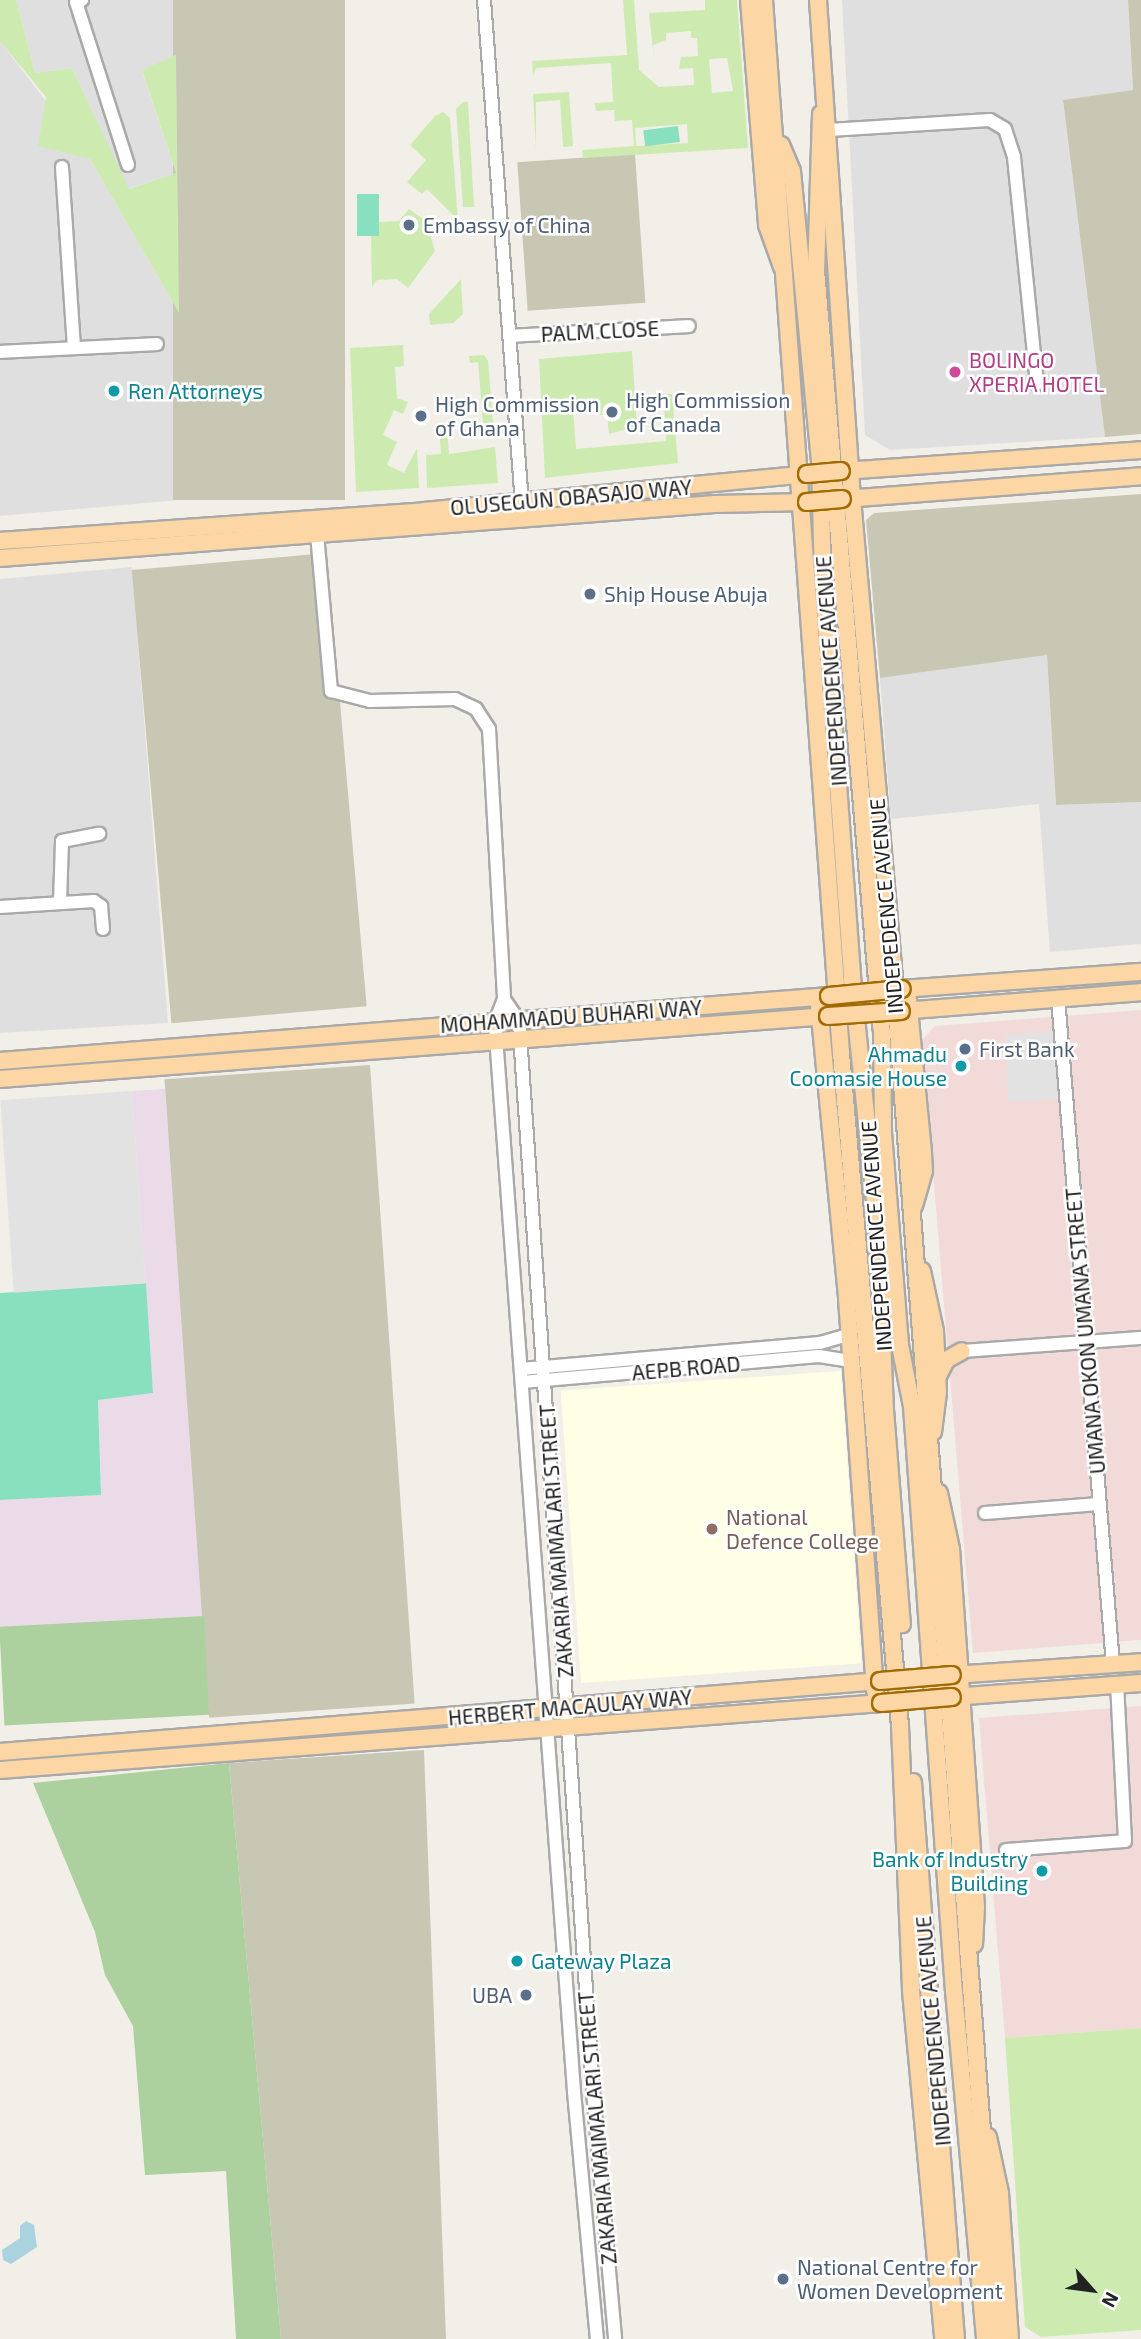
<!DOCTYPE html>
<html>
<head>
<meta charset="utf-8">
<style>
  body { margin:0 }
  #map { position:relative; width:1141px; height:2339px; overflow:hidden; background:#f2efe9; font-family:"Exo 2",sans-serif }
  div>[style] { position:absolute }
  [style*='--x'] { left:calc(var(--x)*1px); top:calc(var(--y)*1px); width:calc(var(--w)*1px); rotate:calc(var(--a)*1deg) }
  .residential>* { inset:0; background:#e0dfdf }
  .commercial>* { inset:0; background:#f2dad9 }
  .industrial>* { inset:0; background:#ebdbe8 }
  .education>* { inset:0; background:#ffffe5; transform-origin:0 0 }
  .construction>* { inset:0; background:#c7c7b4; transform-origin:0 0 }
  .grass>* { inset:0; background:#cdebb0 }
  .forest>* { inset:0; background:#add19e; transform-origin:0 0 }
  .pitch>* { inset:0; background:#88e0be; transform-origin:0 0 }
  .parking>* { inset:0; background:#e2e2e2; transform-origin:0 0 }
  .water>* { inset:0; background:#aad3df }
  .roads { filter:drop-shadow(2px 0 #a9a9a9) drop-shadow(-2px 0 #a9a9a9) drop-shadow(0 2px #a9a9a9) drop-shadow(0 -2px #a9a9a9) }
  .minor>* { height:12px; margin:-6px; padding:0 6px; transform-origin:6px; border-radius:6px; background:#fff }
  .major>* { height:16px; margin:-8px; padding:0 8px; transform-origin:8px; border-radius:8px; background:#fcd6a4 }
  .bridges { filter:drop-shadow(2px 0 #a06b00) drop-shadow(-2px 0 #a06b00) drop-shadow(0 2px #a06b00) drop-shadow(0 -2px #a06b00) }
  .major-bridge>* { height:16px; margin:-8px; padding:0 8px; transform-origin:8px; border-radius:8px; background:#fcd6a4 }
  .dots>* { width:19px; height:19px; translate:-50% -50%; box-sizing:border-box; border:4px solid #fff; border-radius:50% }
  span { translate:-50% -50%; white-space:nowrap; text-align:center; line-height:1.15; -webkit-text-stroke:5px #fff; paint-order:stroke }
  .service-label { font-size:21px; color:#4e5e75 }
  .left { translate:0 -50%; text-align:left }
  .right { translate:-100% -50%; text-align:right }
  .street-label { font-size:21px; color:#222 }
  .hotel-label { font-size:21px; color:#b23c85 }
  .culture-label { font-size:21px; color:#0d838f }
  .education-label { font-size:21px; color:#785e54 }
  .north { position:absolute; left:1057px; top:2255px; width:70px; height:70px; -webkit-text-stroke:5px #fff; paint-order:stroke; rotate:118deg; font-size:19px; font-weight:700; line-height:28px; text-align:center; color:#222 }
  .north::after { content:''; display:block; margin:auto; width:24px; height:32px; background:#222; clip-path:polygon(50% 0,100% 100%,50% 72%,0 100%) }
</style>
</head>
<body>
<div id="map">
  <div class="residential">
    <div style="clip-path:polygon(16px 0,173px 0,176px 55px,142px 71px,176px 173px,128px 189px,72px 68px,35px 73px)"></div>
    <div style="clip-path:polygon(842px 0,1128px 0,1133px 90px,1063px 101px,1105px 437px,890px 450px,865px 435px)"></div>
    <div style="clip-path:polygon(0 41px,90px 159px,179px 313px,179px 500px,0 516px)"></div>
    <div style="clip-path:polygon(132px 567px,168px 1023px,0 1033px,0 579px)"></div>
    <div style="clip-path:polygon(1047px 655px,1056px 805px,1141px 802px,1141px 944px,1050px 952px,1039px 804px,891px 819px,880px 678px)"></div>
  </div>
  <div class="commercial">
    <div style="clip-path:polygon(1141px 1010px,1141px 1640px,973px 1653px,922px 1040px,935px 1026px)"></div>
    <div style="clip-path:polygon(1141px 1706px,1141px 2028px,1005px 2038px,979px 1718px)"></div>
  </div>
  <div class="industrial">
    <div style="clip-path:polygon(165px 1089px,204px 1616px,0 1632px,0 1500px,101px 1495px,98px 1399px,153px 1393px,132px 1091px)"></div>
  </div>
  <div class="education">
    <div style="left:841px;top:1371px;width:293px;height:281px;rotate:86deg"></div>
  </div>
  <div class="construction">
    <div style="left:173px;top:0;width:172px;height:500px"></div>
    <div style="clip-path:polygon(1128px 0,1141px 0,1141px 434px,1105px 437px,1063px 100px,1133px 90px)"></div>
    <div style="left:635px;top:154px;width:149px;height:118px;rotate:86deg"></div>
    <div style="clip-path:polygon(1141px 494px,1141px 802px,1056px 805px,1047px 655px,880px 678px,866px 520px,874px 513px)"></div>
    <div style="left:327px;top:553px;width:455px;height:196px;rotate:85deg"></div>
    <div style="left:370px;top:1065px;width:640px;height:206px;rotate:86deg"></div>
    <div style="clip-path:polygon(424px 1750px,446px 2339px,281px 2339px,229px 1763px)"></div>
  </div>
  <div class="grass">
    <div style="clip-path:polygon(0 0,16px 0,35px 73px,72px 68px,129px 189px,176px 173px,142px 70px,176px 55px,179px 313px,90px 159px,38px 146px,46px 97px,0 41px)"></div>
    <div style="clip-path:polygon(evenodd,623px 0,634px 0,639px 70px,659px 87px,694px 85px,693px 68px,679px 69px,681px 57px,698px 56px,697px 38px,691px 38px,691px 31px,666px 33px,666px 40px,653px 45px,654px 59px,649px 13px,705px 10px,705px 0,737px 0,748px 148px,583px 158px,582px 150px,634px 146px,632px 120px,615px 121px,614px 110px,596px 111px,595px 103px,613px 102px,611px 63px,536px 68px,533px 77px,532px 61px,627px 55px,623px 0,727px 58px,733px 91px,712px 93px,709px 59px,727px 58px,623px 0,687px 124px,688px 143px,636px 146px,635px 128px,687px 124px)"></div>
    <div style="clip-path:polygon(569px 92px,573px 146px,563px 147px,560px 100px,536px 102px,536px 149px,533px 94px)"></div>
    <div style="clip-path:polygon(463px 102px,468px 102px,474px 207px,463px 207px,456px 109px)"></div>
    <div style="clip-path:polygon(443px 112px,450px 118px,458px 220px,427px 189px,422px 194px,407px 182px,426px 160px,410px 145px,435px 116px)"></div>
    <div style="clip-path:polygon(409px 209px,436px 228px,430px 235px,435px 251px,408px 288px,397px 279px,377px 280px,372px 287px,371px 236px,379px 236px,379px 222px,399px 221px)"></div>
    <div style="clip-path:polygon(461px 279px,463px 314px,453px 323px,430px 325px,429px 314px)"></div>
    <div style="clip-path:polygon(403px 345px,404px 366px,395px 367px,397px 398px,408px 402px,403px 414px,394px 410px,383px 435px,397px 442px,387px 465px,404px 473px,417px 448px,419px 488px,356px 492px,350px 348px)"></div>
    <div style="clip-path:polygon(632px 351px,637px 426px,609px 434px,607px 415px,599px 415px,598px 407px,573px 409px,576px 449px,666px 441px,664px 403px,654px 403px,653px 395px,672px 394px,678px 463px,545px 478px,539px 359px)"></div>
    <div style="clip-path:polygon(484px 355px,488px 361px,494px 433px,485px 435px,474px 433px,474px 424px,483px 423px,478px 362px,470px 363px,469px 356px)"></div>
    <div style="clip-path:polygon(439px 427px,447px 427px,449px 454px,495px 447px,498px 483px,427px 488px,426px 455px,441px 454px)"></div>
    <div style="clip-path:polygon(1141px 2028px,1141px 2330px,1041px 2337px,1025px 2327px,1005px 2038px)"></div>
  </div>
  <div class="forest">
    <div style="left:204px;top:1616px;width:99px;height:205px;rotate:87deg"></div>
    <div style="clip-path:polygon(229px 1763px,281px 2339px,236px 2339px,226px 2171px,145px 2175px,133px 2026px,105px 1975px,95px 1932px,33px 1783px)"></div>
  </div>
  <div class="pitch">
    <div style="left:678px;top:126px;width:16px;height:35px;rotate:83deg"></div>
    <div style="left:357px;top:194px;width:22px;height:42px"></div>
    <div style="clip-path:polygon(146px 1283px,153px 1393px,98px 1400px,101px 1495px,0 1500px,0 1293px)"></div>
  </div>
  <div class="parking">
    <div style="left:1055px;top:1032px;width:67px;height:50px;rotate:87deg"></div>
    <div style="left:132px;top:1091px;width:193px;height:132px;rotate:86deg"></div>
  </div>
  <div class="water">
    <div style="clip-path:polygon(26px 2221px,34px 2225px,37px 2247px,11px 2264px,3px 2260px,2px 2250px,20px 2238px,20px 2226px)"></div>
  </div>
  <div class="roads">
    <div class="minor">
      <div style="--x:82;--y:0;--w:6;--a:162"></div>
      <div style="--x:76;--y:2;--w:171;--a:72.3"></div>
      <div style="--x:484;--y:0;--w:519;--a:85.69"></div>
      <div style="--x:829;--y:130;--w:161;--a:-3.6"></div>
      <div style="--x:990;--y:120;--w:17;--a:31"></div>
      <div style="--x:1005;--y:129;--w:29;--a:72"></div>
      <div style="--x:1014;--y:157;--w:228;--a:84.2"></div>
      <div style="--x:62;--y:167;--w:181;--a:86.2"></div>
      <div style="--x:510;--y:336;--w:179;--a:-3.2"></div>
      <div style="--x:0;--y:352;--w:157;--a:-2.9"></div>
      <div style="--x:317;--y:534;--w:158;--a:84.9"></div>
      <div style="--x:331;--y:691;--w:40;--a:14.4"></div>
      <div style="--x:370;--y:701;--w:85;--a:-1.3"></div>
      <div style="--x:455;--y:699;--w:23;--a:25"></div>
      <div style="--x:476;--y:709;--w:24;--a:57"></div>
      <div style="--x:489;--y:729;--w:270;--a:86.8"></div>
      <div style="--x:504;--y:999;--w:26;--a:111"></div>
      <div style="--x:495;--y:1023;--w:1072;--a:85.77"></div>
      <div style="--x:574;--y:2092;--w:248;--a:84.7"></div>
      <div style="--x:60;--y:902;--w:61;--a:-88.1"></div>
      <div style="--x:62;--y:841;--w:38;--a:-11"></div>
      <div style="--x:0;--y:907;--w:94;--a:-3.7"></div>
      <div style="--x:94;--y:901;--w:9;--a:36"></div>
      <div style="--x:101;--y:906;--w:23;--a:85"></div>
      <div style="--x:1058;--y:998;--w:668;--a:85.28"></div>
      <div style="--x:504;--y:999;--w:27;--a:56"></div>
      <div style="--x:519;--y:1021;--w:1073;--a:86.04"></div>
      <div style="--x:593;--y:2091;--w:249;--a:84.9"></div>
      <div style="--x:962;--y:1351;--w:179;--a:-4.2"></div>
      <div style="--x:521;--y:1369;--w:300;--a:-5"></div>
      <div style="--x:820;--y:1343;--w:29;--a:-16"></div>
      <div style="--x:522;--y:1382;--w:298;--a:-5"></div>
      <div style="--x:819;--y:1356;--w:31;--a:9"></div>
      <div style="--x:985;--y:1513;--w:114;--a:-4.5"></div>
      <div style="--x:1006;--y:1850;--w:119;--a:-4.3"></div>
      <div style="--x:1125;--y:1841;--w:156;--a:-92.9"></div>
    </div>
    <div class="major">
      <div style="--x:749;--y:0;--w:226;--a:85.4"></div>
      <div style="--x:767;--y:225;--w:45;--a:70.3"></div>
      <div style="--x:764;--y:0;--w:1056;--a:85.82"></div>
      <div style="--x:841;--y:1053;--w:676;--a:84.99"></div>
      <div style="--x:900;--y:1726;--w:265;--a:87.6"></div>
      <div style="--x:911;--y:1991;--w:349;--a:84.7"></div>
      <div style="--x:818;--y:0;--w:499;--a:86.1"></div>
      <div style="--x:852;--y:498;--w:470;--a:85"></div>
      <div style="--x:893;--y:966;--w:1377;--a:85.63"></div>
      <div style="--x:821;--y:114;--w:156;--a:91.8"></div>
      <div style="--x:816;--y:270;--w:759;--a:85.09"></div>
      <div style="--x:781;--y:145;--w:28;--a:67"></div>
      <div style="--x:792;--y:171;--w:290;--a:84.5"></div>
      <div style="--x:820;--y:460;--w:120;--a:88.6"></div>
      <div style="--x:823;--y:580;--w:400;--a:85.8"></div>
      <div style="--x:852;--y:979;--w:241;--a:84.1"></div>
      <div style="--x:877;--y:1219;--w:191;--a:87.6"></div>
      <div style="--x:885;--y:1410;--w:215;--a:85.5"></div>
      <div style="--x:843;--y:471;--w:299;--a:-4"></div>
      <div style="--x:845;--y:499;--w:297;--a:-4.4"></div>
      <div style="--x:0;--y:541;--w:425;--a:-4"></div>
      <div style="--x:424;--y:511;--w:385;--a:-5.5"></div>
      <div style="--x:0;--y:558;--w:717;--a:-4.32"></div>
      <div style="--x:715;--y:504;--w:92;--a:-1.2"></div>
      <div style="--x:902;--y:989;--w:240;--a:-4.1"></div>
      <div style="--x:908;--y:999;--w:155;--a:84.4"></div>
      <div style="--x:923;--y:1153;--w:18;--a:87"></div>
      <div style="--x:924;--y:1171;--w:36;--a:106"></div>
      <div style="--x:819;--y:1006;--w:294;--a:84.5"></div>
      <div style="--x:847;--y:1299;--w:394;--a:85.9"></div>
      <div style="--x:901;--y:1011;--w:241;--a:-4.5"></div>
      <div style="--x:882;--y:1031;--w:102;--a:89.4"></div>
      <div style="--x:883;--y:1133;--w:213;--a:85.4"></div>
      <div style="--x:900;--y:1345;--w:63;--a:79"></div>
      <div style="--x:912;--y:1407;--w:586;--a:85.89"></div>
      <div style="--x:954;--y:1991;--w:349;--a:84.9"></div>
      <div style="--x:0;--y:1061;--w:832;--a:-4.48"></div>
      <div style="--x:0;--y:1079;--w:830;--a:-4.35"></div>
      <div style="--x:922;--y:1271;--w:61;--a:77.8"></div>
      <div style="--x:935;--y:1331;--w:61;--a:87.2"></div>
      <div style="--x:938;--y:1392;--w:40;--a:97.1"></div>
      <div style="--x:938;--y:1376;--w:18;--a:-63"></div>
      <div style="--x:946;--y:1360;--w:18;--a:-29"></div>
      <div style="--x:939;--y:1493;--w:57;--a:77.9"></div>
      <div style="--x:951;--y:1549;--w:359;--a:86"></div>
      <div style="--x:976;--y:1907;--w:37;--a:93"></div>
      <div style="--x:952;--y:1675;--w:189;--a:-3.9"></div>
      <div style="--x:952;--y:1697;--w:190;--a:-4.2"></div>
      <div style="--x:0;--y:1752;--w:883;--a:-4.61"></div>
      <div style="--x:0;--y:1770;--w:884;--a:-4.35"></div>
      <div style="--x:913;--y:1782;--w:559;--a:85.59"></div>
      <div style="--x:988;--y:2137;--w:57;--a:77.9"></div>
      <div style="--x:1000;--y:2193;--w:146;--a:86.1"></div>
    </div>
  </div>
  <div class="bridges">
    <div class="major-bridge">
      <div style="--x:807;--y:474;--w:34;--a:-5"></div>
      <div style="--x:807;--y:502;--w:35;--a:-5"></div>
      <div style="--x:829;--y:996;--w:73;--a:-5.5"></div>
      <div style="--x:828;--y:1016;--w:73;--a:-3.9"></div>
      <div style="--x:880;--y:1681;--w:72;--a:-4.8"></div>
      <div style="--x:881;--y:1703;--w:71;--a:-4.8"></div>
    </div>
  </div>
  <div class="dots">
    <div style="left:409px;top:225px;background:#5c6f8a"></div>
    <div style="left:955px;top:372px;background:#d1479c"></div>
    <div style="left:114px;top:391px;background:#0f9aa8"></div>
    <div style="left:612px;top:412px;background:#5c6f8a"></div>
    <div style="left:421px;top:416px;background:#5c6f8a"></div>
    <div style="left:590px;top:594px;background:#5c6f8a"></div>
    <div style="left:965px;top:1049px;background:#5c6f8a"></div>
    <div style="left:961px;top:1066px;background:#0f9aa8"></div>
    <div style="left:712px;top:1529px;background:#8d6e63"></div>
    <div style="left:1042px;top:1871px;background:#0f9aa8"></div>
    <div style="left:517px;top:1961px;background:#0f9aa8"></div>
    <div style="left:526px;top:1995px;background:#5c6f8a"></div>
    <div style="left:783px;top:2279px;background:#5c6f8a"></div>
  </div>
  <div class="service-label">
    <span class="left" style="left:423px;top:225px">Embassy of China</span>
    <span class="left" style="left:626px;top:412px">High Commission<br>of Canada</span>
    <span class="left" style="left:435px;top:416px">High Commission<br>of Ghana</span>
    <span class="left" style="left:604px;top:594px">Ship House Abuja</span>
    <span class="left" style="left:979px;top:1049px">First Bank</span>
    <span class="right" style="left:512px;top:1995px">UBA</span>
    <span class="left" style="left:797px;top:2279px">National Centre for<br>Women Development</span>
  </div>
  <div class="street-label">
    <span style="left:600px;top:331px;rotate:-3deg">PALM CLOSE</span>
    <span style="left:571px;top:497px;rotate:-5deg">OLUSEGUN OBASAJO WAY</span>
    <span style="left:831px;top:671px;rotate:-94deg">INDEPENDENCE AVENUE</span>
    <span style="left:886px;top:906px;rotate:-95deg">INDEPEDENCE AVENUE</span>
    <span style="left:571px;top:1016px;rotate:-4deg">MOHAMMADU BUHARI WAY</span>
    <span style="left:876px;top:1236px;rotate:-94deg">INDEPENDENCE AVENUE</span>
    <span style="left:1085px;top:1331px;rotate:-95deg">UMANA OKON UMANA STREET</span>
    <span style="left:686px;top:1368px;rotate:-5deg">AEPB ROAD</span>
    <span style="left:556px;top:1541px;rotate:-94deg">ZAKARIA MAIMALARI STREET</span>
    <span style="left:570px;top:1707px;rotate:-5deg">HERBERT MACAULAY WAY</span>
    <span style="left:933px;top:2031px;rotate:-95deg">INDEPENDENCE AVENUE</span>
    <span style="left:597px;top:2128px;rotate:-95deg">ZAKARIA MAIMALARI STREET</span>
  </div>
  <div class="hotel-label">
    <span class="left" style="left:969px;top:372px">BOLINGO<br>XPERIA HOTEL</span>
  </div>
  <div class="culture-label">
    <span class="left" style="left:128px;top:391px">Ren Attorneys</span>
    <span class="right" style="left:947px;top:1066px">Ahmadu<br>Coomasie House</span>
    <span class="right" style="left:1028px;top:1871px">Bank of Industry<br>Building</span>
    <span class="left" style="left:531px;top:1961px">Gateway Plaza</span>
  </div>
  <div class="education-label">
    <span class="left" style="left:726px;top:1529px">National<br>Defence College</span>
  </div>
  <div class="north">N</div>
</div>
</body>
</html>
